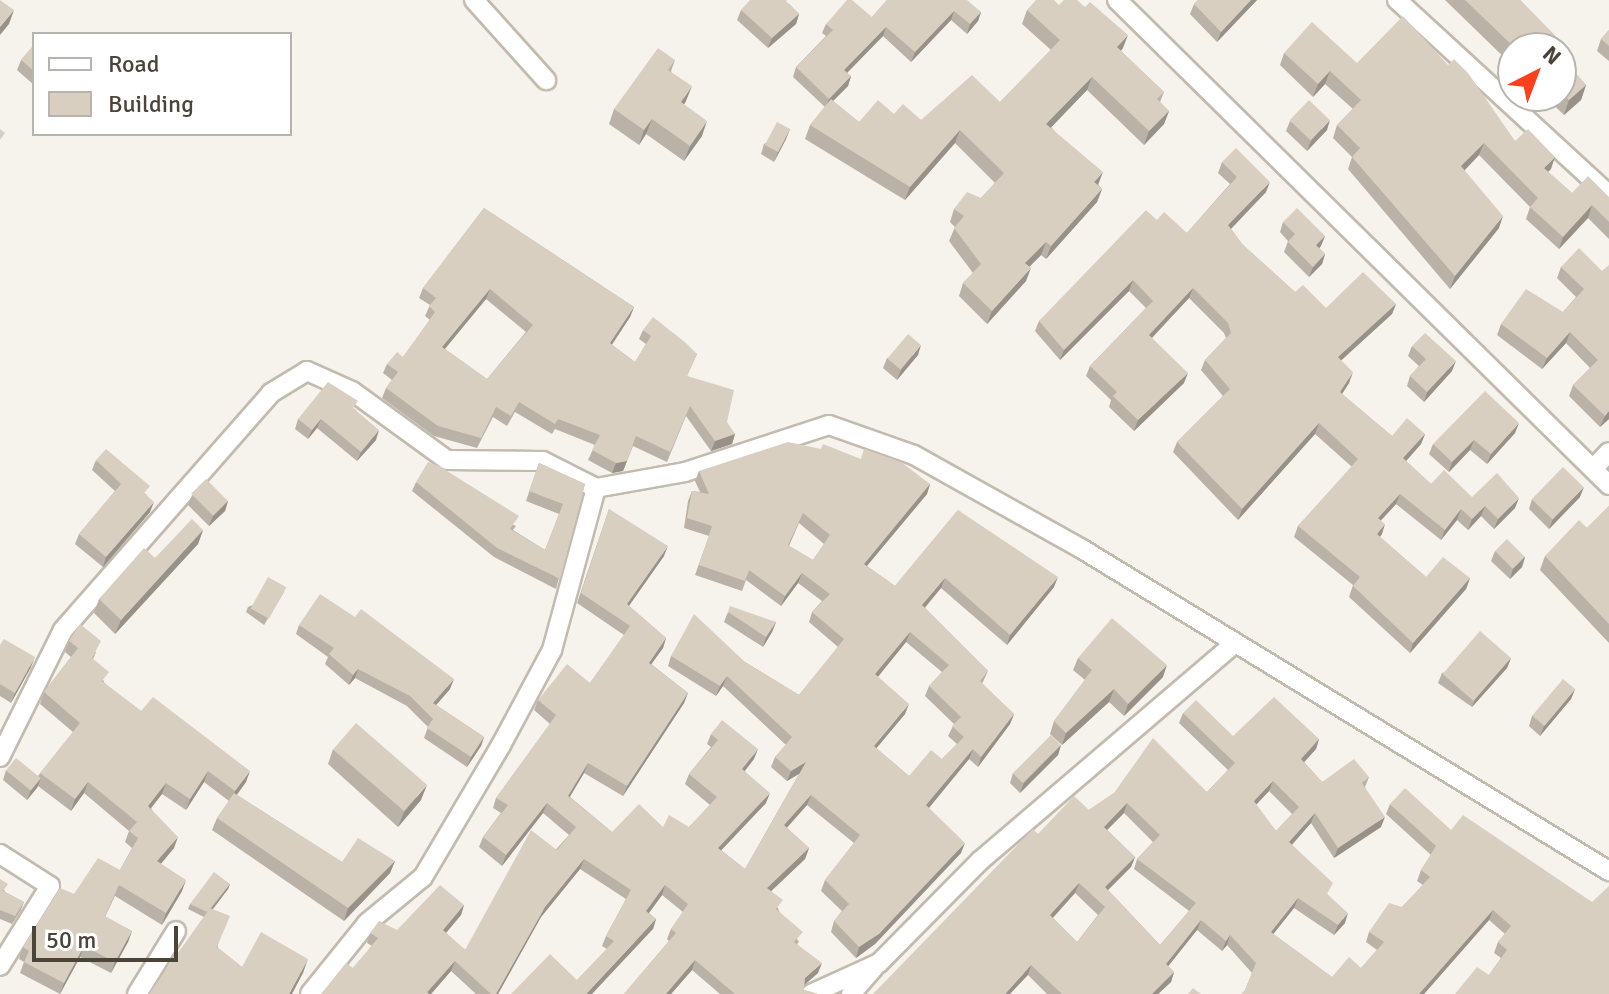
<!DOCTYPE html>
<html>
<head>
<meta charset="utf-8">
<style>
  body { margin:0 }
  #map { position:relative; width:1609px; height:994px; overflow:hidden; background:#f6f3ec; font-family:Signika,sans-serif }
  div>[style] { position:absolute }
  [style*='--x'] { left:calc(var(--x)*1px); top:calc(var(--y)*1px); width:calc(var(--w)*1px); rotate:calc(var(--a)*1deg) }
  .roads { filter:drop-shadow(2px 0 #c2bbae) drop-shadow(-2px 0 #c2bbae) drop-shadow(0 2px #c2bbae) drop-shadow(0 -2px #c2bbae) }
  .street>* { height:18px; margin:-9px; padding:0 9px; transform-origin:9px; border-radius:9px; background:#fff }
  .wall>* { inset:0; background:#bab2a6 }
  .shaded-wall>* { inset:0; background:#979187 }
  .building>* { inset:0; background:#d8cfc1; transform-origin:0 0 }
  span { translate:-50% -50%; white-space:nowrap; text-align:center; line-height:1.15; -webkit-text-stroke:8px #fff; paint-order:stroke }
  .legend { position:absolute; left:32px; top:32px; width:260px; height:104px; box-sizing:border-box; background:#fff; border:2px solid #b7b4b0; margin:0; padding:10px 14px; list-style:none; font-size:24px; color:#4b4439 }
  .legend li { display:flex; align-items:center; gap:16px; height:40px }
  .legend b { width:40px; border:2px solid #b7b4b0 }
  .north { position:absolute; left:1497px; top:32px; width:80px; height:80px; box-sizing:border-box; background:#fff; border:2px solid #b7b4b0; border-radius:50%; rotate:42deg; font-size:22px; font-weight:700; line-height:32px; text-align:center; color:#4b4439 }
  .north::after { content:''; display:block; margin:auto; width:28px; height:36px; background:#fc3f1d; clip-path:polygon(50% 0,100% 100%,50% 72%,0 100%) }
  .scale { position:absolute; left:32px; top:926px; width:146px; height:36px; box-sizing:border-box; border:4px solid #4b4439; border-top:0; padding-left:10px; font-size:24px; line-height:28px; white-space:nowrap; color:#4b4439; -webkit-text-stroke:6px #fff; paint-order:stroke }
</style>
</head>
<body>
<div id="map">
  <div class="roads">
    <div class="street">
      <div style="--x:474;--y:0;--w:108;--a:48"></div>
      <div style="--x:1117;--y:0;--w:691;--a:44.59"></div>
      <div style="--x:1397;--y:0;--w:288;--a:42.6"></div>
      <div style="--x:1593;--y:469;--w:23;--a:-47"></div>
      <div style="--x:0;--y:757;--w:142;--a:-63.6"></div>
      <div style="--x:63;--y:630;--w:315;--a:-48.7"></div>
      <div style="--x:271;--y:393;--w:42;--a:-31.4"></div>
      <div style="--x:307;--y:371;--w:49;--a:24"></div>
      <div style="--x:352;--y:391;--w:117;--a:36"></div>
      <div style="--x:447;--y:460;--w:96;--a:0.6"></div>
      <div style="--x:543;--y:461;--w:59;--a:27"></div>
      <div style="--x:0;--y:854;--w:59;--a:32.6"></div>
      <div style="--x:50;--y:886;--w:94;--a:122"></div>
      <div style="--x:137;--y:994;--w:74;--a:-58.2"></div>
      <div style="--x:310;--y:994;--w:91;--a:-51.2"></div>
      <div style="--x:367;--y:923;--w:72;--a:-39.4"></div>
      <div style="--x:423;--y:877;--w:153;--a:-59.4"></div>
      <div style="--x:501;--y:745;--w:108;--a:-61.8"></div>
      <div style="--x:552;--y:650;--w:168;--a:-74.8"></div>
      <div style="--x:596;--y:488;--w:90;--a:-10.2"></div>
      <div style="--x:685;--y:472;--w:151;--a:-18.1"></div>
      <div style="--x:829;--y:425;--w:90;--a:19.4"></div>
      <div style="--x:914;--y:455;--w:193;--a:29.2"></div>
      <div style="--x:1082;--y:549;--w:618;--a:31.43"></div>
      <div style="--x:811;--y:994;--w:75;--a:-24.5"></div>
      <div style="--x:879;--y:963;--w:145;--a:-45.3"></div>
      <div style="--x:981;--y:860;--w:333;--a:-40.5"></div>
      <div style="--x:851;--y:994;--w:35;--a:-49"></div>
    </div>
  </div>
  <div class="wall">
    <div style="clip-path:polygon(887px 0,981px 12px,978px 21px,967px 34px,951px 20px,911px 62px,883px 36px,847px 73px,851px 76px,848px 86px,833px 101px,859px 122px,894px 114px,921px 120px,1000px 102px,1051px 50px,1022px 24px,1027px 10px,1059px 5px,1123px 48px,1121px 51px,1164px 92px,1160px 102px,1169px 111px,1164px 124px,1144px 145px,1087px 90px,1051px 127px,1102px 189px,1097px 202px,1046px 259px,1041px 255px,1029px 267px,1026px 281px,987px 324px,959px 296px,963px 283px,973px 273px,949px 241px,955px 227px,950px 222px,954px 209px,981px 198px,995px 183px,955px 143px,905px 200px,805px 139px,810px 125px,825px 107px,793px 77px,796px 67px,826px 36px,822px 33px,826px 24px,872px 17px)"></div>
    <div style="clip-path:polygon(1198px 0,1257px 0,1217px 42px,1190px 14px,1194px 4px)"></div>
    <div style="clip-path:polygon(1445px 0,1520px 0,1568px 49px,1564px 60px,1586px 85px,1581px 100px,1564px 115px,1544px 96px,1561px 96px,1561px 48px,1513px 48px,1513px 66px)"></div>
    <div style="clip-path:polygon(789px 4px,799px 14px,796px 24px,768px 48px,737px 20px,741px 10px)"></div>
    <div style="clip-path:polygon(1609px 30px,1609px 61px,1597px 51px,1601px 39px)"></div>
    <div style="clip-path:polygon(34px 45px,34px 85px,17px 70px,21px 60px)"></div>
    <div style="clip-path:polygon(1284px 53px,1357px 63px,1515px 141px,1551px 169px,1548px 172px,1572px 193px,1609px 197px,1609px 239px,1588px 218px,1559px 249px,1526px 219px,1530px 207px,1479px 155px,1464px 171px,1499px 228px,1450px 289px,1348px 169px,1352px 157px,1333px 138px,1337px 125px,1353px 109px,1325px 84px,1313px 97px,1280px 65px)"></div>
    <div style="clip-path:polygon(675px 60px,671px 71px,686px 101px,684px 105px,702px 136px,684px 161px,646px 134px,639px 145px,609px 124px,614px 109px)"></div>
    <div style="clip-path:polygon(1290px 121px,1327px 130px,1307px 151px,1286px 131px)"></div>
    <div style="clip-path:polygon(790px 129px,786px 139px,774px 162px,761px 154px,764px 144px)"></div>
    <div style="clip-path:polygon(1222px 162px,1266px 192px,1231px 229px,1242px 244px,1295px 292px,1326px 308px,1396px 304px,1392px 314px,1341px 360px,1349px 383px,1342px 394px,1392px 436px,1425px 434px,1421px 444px,1406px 461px,1431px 484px,1472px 497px,1515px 508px,1494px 529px,1481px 516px,1468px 530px,1457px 520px,1441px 540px,1396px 504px,1381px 520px,1382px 534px,1380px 537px,1426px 577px,1470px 578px,1466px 589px,1410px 653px,1349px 597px,1353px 585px,1294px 537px,1298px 526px,1352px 467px,1315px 434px,1238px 520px,1173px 452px,1177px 442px,1223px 396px,1201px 370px,1205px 360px,1226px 338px,1224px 333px,1189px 298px,1152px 338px,1184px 383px,1134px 431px,1109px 407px,1111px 400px,1086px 376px,1090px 366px,1146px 308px,1129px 291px,1060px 360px,1035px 331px,1039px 321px,1157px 220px,1187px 233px,1230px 184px,1218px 173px)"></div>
    <div style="clip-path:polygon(evenodd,484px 208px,634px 307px,630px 317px,612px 345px,635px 362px,646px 344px,639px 339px,643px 330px,697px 354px,687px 376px,735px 434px,732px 444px,711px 451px,686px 416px,667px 462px,633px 446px,623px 471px,612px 473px,588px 460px,595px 445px,555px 429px,552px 434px,515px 412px,507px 426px,493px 417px,477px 448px,434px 436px,382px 398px,386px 388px,392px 380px,383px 373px,387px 364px,403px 357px,430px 320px,425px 316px,430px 305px,419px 298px,423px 288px,484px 208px,486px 299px,526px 332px,487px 379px,445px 349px,486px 299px)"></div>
    <div style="clip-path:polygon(1283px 222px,1325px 236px,1319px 248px,1325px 254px,1322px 264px,1309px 277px,1284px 252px,1288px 241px,1280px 232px)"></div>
    <div style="clip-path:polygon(1561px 267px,1602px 271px,1609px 419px,1600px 427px,1569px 396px,1573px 385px,1590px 368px,1566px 343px,1542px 369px,1497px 335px,1501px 324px,1563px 312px,1576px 297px,1557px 278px)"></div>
    <div style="clip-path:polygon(1412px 346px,1452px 371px,1424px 402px,1407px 386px,1410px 376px,1419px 366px,1408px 356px)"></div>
    <div style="clip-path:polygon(918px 355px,897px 380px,883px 368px,887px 358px)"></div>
    <div style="clip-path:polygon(355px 409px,376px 440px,357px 461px,317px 428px,308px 439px,295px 429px,298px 419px)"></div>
    <div style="clip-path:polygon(1515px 433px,1487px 464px,1470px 450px,1449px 472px,1429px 454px,1433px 444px)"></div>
    <div style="clip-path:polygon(evenodd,861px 459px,930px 484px,927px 494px,867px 566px,895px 586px,958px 510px,1054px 587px,1007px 645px,941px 588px,925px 608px,988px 671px,982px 684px,1014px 714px,1010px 724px,978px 767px,969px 759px,929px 808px,961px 853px,875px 944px,856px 958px,831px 932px,834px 921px,842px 911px,821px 891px,825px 880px,854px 843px,807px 805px,787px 828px,809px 848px,805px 859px,771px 891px,779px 911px,799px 942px,797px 944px,818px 973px,804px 985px,804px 990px,818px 994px,720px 994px,692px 970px,671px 994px,624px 994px,669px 941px,667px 939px,671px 929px,683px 912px,662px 895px,649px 913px,656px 919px,653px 929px,577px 980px,607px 949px,602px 946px,606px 936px,626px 899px,580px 869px,541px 917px,498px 994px,476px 994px,451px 971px,431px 994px,321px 994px,353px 968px,372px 946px,367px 943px,370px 933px,397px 930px,464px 905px,461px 915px,446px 933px,465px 950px,569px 835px,543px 813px,502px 866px,479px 847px,483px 837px,501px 813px,493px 808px,496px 798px,550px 724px,534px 710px,538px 700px,590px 683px,624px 635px,577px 603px,609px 509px,664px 556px,629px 606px,666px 638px,663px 648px,651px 664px,688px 693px,684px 703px,623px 796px,584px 773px,570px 797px,612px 832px,663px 827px,689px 827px,710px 805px,685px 784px,689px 774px,711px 747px,707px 744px,711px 734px,754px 759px,745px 771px,766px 803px,721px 850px,745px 869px,799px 774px,787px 781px,771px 767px,775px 757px,786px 745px,723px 686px,716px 696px,668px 666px,671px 656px,745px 662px,799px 695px,838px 647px,809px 622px,812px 612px,822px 601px,798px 583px,781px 606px,746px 580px,742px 591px,695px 575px,709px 536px,684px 528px,688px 501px,692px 491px,700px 492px,695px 481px,699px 471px,861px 459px,799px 523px,824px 544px,813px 560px,789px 546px,799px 523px,861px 459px,906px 642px,942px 672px,929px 686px,925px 696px,954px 724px,948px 736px,957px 744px,942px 759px,909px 776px,876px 748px,905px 714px,878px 677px,906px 642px)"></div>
    <div style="clip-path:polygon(96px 460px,147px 495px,150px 512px,103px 567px,75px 544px,79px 534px,115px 491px,92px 470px)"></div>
    <div style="clip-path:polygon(539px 463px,585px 484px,556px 589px,494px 557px,412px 491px,416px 482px,516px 526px,513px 530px,545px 550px,559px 514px,526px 501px)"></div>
    <div style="clip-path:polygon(192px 495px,228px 501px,225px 511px,209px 526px,188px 505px)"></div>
    <div style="clip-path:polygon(1580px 497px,1549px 529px,1529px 509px,1532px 499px)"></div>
    <div style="clip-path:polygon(1609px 506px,1609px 643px,1540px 570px,1545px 556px,1587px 528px)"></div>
    <div style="clip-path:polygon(203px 530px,198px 544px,115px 634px,94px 613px,99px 599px,155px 558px)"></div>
    <div style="clip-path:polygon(1495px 551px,1525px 557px,1522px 567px,1510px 579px,1491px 561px)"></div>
    <div style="clip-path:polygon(284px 592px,264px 625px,246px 612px,248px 607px)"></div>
    <div style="clip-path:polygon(728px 612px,776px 622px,772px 632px,763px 647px,724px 622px)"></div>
    <div style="clip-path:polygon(299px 625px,450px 689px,436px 705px,484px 737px,481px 746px,467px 767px,424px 738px,428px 727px,407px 706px,355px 678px,349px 685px,325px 664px,328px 657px,296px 634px)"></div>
    <div style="clip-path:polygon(69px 641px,96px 652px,93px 659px,105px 684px,141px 711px,246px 782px,237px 795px,342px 862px,395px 861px,390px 873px,344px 921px,212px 830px,217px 818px,229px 801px,204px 782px,186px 810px,162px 794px,151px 808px,174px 848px,161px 864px,182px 891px,162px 925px,115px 896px,105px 917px,132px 931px,128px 942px,111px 973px,80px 957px,60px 994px,20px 973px,24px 962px,19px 959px,23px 947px,74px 894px,120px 870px,132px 848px,125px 842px,129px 831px,84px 793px,71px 811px,38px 786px,27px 800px,3px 780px,6px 770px,38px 776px,73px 732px,40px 704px,44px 692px,71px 657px,65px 652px)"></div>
    <div style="clip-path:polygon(0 645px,31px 667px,11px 703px,0 696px)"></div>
    <div style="clip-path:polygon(1078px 658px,1163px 677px,1124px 716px,1109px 702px,1062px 745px,1050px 734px,1054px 721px,1085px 680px,1073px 670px)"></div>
    <div style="clip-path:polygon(1511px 658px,1507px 668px,1472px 707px,1438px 683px,1442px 673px)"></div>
    <div style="clip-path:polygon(1575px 689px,1571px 699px,1540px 736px,1529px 726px,1532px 716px)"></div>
    <div style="clip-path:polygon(evenodd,1183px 713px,1233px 736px,1319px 739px,1316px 749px,1304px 762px,1322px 782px,1369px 777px,1365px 787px,1381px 827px,1334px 858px,1311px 823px,1292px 845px,1328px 895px,1345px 923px,1334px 935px,1294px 908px,1273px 934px,1332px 977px,1361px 968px,1377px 950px,1366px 942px,1369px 932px,1402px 907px,1423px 885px,1417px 881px,1421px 870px,1431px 855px,1386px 814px,1390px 804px,1609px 994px,1489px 975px,1501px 958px,1494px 953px,1498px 942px,1505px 934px,1489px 920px,1424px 994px,1245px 990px,1252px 973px,1227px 945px,1222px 951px,1197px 930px,1168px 966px,1174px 972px,1171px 982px,1158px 994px,1047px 994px,1028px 975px,1038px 834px,1089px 810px,1114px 793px,1207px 792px,1228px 770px,1179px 723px,1183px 713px,1269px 791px,1292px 814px,1276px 831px,1256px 805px,1269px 791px,1183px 713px,1124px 813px,1153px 842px,1137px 859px,1134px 869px,1189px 911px,1160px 945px,1108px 890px,1131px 867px,1135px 857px,1107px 830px,1124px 813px,1183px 713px,1075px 893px,1098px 915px,1077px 942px,1053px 918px,1075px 893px)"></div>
    <div style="clip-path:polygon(1061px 745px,1058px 755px,1020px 793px,1010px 783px,1013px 773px)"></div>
    <div style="clip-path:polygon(333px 749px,421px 800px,398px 827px,328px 764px)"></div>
    <div style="clip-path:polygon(0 879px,5px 892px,24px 902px,21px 910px,12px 924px,0 919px)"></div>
    <div style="clip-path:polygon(230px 884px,228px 889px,213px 909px,218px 948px,242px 967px,303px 973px,149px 994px,204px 917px,188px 909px,190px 904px)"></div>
  </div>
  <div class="shaded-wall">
    <div style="clip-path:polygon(1251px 0,1257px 0,1217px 42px,1221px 32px)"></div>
    <div style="clip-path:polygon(14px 10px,9px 24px,0 35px,0 27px)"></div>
    <div style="clip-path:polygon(954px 11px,951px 20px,911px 62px,915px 52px)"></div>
    <div style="clip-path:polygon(981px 12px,978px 21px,967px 34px,970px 24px)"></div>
    <div style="clip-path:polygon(799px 14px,796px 24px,768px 48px,772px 38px)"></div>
    <div style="clip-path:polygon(886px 27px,883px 36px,841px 79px,844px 70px)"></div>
    <div style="clip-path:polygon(1128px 35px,1123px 48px,1112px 60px,1117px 47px)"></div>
    <div style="clip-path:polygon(1330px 71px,1325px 84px,1313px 97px,1318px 84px)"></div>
    <div style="clip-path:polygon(851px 76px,848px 86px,826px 108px,829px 99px)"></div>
    <div style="clip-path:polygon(1092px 77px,1087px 90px,1042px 137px,1046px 124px)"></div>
    <div style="clip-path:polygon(1586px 85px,1581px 100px,1564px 115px,1569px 100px)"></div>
    <div style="clip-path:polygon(692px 86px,686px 101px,675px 117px,681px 102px)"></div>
    <div style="clip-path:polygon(1169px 111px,1164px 124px,1144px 145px,1149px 131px)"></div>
    <div style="clip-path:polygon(652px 119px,646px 134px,639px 145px,644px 130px)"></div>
    <div style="clip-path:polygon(1330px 120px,1327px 130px,1307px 151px,1311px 141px)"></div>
    <div style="clip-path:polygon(707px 121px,702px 136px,684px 161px,690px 146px)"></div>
    <div style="clip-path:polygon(790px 129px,786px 139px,774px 162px,778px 152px)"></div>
    <div style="clip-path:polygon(960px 130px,955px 143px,905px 200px,910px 187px)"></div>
    <div style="clip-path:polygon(1484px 143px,1479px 155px,1456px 179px,1461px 166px)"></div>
    <div style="clip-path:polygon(1555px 157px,1551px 169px,1539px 180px,1544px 168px)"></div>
    <div style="clip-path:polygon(1103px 172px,1098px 185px,1094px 182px)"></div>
    <div style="clip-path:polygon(1270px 182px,1266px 192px,1225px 235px,1228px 225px)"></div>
    <div style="clip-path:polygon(1102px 189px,1097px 202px,1046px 259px,1051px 246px)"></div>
    <div style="clip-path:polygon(1592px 205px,1588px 218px,1559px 249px,1563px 237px)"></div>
    <div style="clip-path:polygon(1503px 216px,1499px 228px,1450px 289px,1455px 276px)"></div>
    <div style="clip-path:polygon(1325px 236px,1321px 246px,1313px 255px,1316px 245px)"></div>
    <div style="clip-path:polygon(1046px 242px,1041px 255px,1020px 276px,1025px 263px)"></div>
    <div style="clip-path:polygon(1325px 254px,1322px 264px,1309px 277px,1313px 267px)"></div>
    <div style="clip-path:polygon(1031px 268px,1026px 281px,987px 324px,992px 311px)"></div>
    <div style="clip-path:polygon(1133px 280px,1129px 291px,1060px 360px,1064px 350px)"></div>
    <div style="clip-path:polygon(1193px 288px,1189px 298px,1145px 345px,1149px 335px)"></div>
    <div style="clip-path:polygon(490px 289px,486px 299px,438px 357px,442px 347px)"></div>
    <div style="clip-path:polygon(1396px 304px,1392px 314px,1334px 367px,1338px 357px)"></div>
    <div style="clip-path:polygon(634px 307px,630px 317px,606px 353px,610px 343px)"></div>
    <div style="clip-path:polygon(1570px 332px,1566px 343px,1542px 369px,1547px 358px)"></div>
    <div style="clip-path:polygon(921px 345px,918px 355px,897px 380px,901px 370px)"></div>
    <div style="clip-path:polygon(1456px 361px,1452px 371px,1424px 402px,1427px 392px)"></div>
    <div style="clip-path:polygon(1353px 372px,1349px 383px,1336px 403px,1340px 392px)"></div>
    <div style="clip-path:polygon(1188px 373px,1184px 383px,1134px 431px,1138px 420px)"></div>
    <div style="clip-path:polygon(1609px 411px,1609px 419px,1600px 427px,1605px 416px)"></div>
    <div style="clip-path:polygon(321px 419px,317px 428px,308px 439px,312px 430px)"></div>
    <div style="clip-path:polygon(1319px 423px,1315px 434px,1238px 520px,1242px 509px)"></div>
    <div style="clip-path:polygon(1519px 423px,1515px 433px,1487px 464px,1491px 454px)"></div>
    <div style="clip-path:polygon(379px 430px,376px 440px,357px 461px,361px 452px)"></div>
    <div style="clip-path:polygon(735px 434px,732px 444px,711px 451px,715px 441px)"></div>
    <div style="clip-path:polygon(1425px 434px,1421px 444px,1399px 469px,1403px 458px)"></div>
    <div style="clip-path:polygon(1474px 440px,1470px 450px,1449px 472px,1452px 462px)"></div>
    <div style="clip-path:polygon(627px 461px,623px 471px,612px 473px,616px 463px)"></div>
    <div style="clip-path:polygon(930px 484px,927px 494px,860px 574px,864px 564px)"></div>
    <div style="clip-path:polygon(1584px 487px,1580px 497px,1549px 529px,1553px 519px)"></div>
    <div style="clip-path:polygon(1400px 494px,1396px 504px,1374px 528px,1378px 518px)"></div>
    <div style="clip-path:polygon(1519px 498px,1515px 508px,1494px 529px,1498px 519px)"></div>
    <div style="clip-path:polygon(228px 501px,225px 511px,209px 526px,213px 516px)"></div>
    <div style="clip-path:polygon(154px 502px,150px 512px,103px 567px,106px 557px)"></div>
    <div style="clip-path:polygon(1485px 506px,1481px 516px,1468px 530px,1472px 519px)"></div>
    <div style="clip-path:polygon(1461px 509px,1457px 520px,1441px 540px,1445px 530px)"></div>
    <div style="clip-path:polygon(1385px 524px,1382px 534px,1373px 545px,1377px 534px)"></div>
    <div style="clip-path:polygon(203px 530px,198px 544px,115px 634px,121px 620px)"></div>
    <div style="clip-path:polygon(668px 546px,664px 556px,623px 614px,627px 604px)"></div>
    <div style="clip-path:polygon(1525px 557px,1522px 567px,1510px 579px,1513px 569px)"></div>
    <div style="clip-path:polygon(802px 573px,798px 583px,781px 606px,785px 596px)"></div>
    <div style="clip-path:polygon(1058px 577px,1054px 587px,1007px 645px,1010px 635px)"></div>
    <div style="clip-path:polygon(945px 578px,941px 588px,918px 615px,922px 605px)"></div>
    <div style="clip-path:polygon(1470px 578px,1466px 589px,1410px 653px,1413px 643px)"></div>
    <div style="clip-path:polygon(776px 622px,772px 632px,763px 647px,766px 637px)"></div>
    <div style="clip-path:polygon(910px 632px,906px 642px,871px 685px,875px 674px)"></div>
    <div style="clip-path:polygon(666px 638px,663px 648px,645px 673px,649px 663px)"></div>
    <div style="clip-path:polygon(35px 657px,31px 667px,11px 703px,15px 693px)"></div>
    <div style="clip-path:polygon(1511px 658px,1507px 668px,1472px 707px,1476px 697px)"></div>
    <div style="clip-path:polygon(1167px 665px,1163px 677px,1124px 716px,1128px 704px)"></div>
    <div style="clip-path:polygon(358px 669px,355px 678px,349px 685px,353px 675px)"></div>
    <div style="clip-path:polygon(727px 676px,723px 686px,716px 696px,720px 686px)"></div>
    <div style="clip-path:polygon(454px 679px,450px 689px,430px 712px,433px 703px)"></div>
    <div style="clip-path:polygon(1114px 689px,1109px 702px,1062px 745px,1066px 733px)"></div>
    <div style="clip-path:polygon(1575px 689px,1571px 699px,1540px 736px,1544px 726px)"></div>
    <div style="clip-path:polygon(688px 693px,684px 703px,623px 796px,627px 786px)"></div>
    <div style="clip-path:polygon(909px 704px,905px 714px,870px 756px,874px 746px)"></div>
    <div style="clip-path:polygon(1014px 714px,1010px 724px,978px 767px,981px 757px)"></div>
    <div style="clip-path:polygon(484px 737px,481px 746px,467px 767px,471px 757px)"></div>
    <div style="clip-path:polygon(1319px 739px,1316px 749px,1297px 770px,1301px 759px)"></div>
    <div style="clip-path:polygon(1061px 745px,1058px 755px,1020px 793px,1024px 783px)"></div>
    <div style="clip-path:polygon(758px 749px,754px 759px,738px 779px,742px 769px)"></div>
    <div style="clip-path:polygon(973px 749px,969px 759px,923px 815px,926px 805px)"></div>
    <div style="clip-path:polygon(806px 762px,802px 772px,787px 781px,791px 771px)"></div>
    <div style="clip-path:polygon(588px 763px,584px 773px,564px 806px,568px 796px)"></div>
    <div style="clip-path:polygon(208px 771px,204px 782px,186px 810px,190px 799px)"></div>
    <div style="clip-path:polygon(250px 771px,246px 782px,231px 802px,235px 791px)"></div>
    <div style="clip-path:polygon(41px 778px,37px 788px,27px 800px,31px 790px)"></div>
    <div style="clip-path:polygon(1273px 781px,1269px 791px,1250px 811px,1254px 801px)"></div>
    <div style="clip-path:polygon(88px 782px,84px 793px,71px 811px,75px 799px)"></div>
    <div style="clip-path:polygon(166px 783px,162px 794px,144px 817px,148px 806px)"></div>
    <div style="clip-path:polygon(427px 785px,421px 800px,398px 827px,404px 812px)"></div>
    <div style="clip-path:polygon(770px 793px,766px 803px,714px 858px,718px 848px)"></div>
    <div style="clip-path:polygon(811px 795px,807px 805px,780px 835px,784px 825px)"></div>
    <div style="clip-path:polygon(547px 803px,543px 813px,502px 866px,506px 855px)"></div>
    <div style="clip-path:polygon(1127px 803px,1124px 813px,1100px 837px,1104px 827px)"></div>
    <div style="clip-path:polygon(1315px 813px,1311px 823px,1285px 852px,1289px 842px)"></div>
    <div style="clip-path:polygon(1385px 817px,1381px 827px,1334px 858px,1338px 848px)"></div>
    <div style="clip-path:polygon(178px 837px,174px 848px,153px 873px,157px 861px)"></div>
    <div style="clip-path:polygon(965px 843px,961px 853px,875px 944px,856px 958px,859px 947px)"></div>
    <div style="clip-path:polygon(809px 848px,805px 859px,764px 898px,767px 888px)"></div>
    <div style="clip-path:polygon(1135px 857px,1131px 867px,1101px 897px,1105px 887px)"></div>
    <div style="clip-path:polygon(584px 859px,580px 869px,541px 917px,498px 994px,496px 994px,545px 907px)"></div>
    <div style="clip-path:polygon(395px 861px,390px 873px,344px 921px,348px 908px)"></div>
    <div style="clip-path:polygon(186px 880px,182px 891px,162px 925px,166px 913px)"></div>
    <div style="clip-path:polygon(1079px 883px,1075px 893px,1046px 925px,1050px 915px)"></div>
    <div style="clip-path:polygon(230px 884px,228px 889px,206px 918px,208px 913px)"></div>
    <div style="clip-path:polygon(665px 885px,662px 895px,643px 921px,646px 911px)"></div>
    <div style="clip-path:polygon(1298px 898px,1294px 908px,1267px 942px,1271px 932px)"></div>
    <div style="clip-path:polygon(464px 905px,461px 915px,439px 941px,443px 930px)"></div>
    <div style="clip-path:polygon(1493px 910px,1489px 920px,1424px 994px,1419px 994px)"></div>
    <div style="clip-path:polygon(1348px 913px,1345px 923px,1334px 935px,1338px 925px)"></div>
    <div style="clip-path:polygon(656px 919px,653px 929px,592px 994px,586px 994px)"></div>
    <div style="clip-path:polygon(1201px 920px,1197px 930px,1162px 974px,1166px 964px)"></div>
    <div style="clip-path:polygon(132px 931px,128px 942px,111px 973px,115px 962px)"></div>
    <div style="clip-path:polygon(1230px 935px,1227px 945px,1222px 951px,1226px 941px)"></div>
    <div style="clip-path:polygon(84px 946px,80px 957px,60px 994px,64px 983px)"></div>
    <div style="clip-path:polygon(308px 959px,303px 973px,292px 994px,289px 994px)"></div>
    <div style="clip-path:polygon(695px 960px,692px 970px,671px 994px,666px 994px)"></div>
    <div style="clip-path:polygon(455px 961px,451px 971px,431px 994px,426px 994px)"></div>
    <div style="clip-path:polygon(822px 963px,818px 973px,801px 988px,805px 978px)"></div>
    <div style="clip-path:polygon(1031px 965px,1028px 975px,1010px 994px,1005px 994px)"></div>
    <div style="clip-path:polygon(1174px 972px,1171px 982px,1158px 994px,1152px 994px)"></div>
  </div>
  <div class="building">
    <div style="clip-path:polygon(0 0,14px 10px,0 27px)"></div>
    <div style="clip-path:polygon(750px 0,787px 0,786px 1px,799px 14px,772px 38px,741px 10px)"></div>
    <div style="clip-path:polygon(847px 0,852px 0,872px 17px,887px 0,967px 0,981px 12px,970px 24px,954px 11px,915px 52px,886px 27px,844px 70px,851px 76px,829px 99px,796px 67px,833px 30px,826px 24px)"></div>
    <div style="clip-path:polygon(1036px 0,1054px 0,1059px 5px,1064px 0,1077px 0,1085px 7px,1090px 2px,1128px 35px,1117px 47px,1164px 92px,1157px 99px,1169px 111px,1149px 131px,1092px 77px,1046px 124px,1103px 172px,1094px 182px,1102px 189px,1051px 246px,1046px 242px,1025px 263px,1031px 268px,992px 311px,963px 283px,981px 264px,954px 228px,964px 216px,954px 209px,967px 192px,981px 198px,1004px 173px,960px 130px,910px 187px,810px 125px,831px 99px,859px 122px,878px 100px,894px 114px,903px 104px,921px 120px,972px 75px,1000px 102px,1060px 40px,1027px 10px)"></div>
    <div style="clip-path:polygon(1198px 0,1251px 0,1221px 32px,1194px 4px)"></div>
    <div style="clip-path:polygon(1465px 0,1520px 0,1568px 49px,1561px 57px,1561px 48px,1515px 48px)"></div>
    <div style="clip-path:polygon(1403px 16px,1448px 65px,1454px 59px,1468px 73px,1515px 141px,1528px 129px,1555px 157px,1544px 168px,1572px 193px,1588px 176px,1609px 197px,1609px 222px,1592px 205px,1563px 237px,1530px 207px,1538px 198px,1484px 143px,1461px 166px,1503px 216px,1455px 276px,1352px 157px,1360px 148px,1337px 125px,1361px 100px,1330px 71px,1318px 84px,1284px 53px,1312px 22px,1357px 63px)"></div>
    <div style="clip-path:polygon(1609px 30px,1609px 46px,1601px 39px)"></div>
    <div style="clip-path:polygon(34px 45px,34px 71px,21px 60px)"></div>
    <div style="clip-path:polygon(658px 48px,675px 60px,668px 70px,692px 86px,681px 102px,707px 121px,690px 146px,652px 119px,644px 130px,614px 109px)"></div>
    <div style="clip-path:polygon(1561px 57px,1586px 85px,1569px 100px,1561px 92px)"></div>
    <div style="left:1309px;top:100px;width:29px;height:28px;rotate:44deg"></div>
    <div style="left:777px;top:122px;width:15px;height:26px;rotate:28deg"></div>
    <div style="clip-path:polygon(0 129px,5px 133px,0 140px)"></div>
    <div style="clip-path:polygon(1236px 148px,1270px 182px,1228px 225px,1242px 244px,1295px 292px,1303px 285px,1326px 308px,1363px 272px,1396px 304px,1338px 357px,1353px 372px,1340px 392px,1392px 436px,1407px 418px,1425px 434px,1403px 458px,1431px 484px,1444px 470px,1472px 497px,1497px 473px,1519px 498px,1498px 519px,1485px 506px,1472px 519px,1461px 509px,1445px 530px,1400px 494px,1378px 518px,1385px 524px,1377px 534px,1426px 577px,1443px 557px,1470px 578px,1413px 643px,1353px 586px,1360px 577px,1298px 526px,1358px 459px,1319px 423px,1242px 509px,1177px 442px,1230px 389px,1205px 360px,1231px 333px,1228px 323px,1193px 288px,1149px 335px,1188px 373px,1138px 420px,1113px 396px,1117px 392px,1090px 366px,1153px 301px,1133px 280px,1064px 350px,1039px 321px,1146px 210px,1157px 220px,1164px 212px,1187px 233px,1237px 177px,1222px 162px)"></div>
    <div style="clip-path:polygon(evenodd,484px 208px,634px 307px,610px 343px,635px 362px,651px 336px,643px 330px,653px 317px,686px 343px,697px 354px,687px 376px,734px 390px,727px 422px,735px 434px,715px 441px,690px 406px,670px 452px,636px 436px,627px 461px,616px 463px,592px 450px,600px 435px,558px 419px,555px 424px,519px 402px,511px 416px,496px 407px,481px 438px,438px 426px,386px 388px,398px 372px,387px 364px,397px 352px,403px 357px,435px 312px,429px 306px,436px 298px,423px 288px,484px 208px,490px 289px,533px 325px,487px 379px,442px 347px,490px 289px)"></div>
    <div style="clip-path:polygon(1297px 208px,1325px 236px,1316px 245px,1325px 254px,1313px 267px,1288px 242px,1295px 234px,1283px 222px)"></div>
    <div style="clip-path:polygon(1579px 248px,1602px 271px,1609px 265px,1609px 411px,1605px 416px,1573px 385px,1598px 360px,1570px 332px,1547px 358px,1501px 324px,1526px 289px,1563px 312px,1584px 289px,1561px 267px)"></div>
    <div style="clip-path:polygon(1425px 333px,1456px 361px,1427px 392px,1410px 376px,1426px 359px,1412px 346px)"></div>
    <div style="left:908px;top:334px;width:17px;height:32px;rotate:40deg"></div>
    <div style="clip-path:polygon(328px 382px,358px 401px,353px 408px,379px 430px,361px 452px,321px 419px,312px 430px,298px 419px)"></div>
    <div style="clip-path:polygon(1485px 391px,1519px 423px,1491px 454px,1474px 440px,1452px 462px,1433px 444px)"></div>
    <div style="clip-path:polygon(evenodd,788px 442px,821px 449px,823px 444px,861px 459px,864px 449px,901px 462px,930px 484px,864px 564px,895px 586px,958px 510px,1058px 577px,1010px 635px,945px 578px,922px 605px,988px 671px,980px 681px,1014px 714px,981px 757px,973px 749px,926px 805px,965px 843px,879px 934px,859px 947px,834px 921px,849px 904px,825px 880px,860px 835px,811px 795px,784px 825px,809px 848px,767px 888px,783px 900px,776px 909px,803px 932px,794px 942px,822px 963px,805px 978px,804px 990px,818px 994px,735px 994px,695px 960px,666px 994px,624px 994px,676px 933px,671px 929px,688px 904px,665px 885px,646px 911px,656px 919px,586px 994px,511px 994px,550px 954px,577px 980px,614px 941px,606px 936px,631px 890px,584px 859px,545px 907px,496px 994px,491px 994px,455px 961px,427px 992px,429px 994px,321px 994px,346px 963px,353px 968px,378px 938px,370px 933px,379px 921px,397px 930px,440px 885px,464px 905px,443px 930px,465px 950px,531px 830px,557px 850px,576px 827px,547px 803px,506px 855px,483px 837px,508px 805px,496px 798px,556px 715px,538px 700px,567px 664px,590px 683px,630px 626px,581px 593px,609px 509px,668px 546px,627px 604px,666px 638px,649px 663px,688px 693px,627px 786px,588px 763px,568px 796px,612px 832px,639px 804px,663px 827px,669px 815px,689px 827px,717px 797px,689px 774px,718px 740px,711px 734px,722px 720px,758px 749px,742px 769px,770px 793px,718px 848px,745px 869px,806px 762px,791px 771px,775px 757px,792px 737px,727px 676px,720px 686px,671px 656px,694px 614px,745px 662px,799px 695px,844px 639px,812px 612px,830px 594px,802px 573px,785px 596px,749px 570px,745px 581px,699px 565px,712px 526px,687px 518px,692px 491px,709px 494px,699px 471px,788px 442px,803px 513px,830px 535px,813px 560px,788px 545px,803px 513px,788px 442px,910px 632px,949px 665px,929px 686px,961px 717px,952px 726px,964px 737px,942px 759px,931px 750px,909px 776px,874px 746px,909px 704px,875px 674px,910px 632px)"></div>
    <div style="clip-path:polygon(106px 449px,150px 486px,144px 493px,154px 502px,106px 557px,79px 534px,121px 484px,96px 460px)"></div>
    <div style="clip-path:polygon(428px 462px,439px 466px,519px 516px,510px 529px,545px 550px,563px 504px,529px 491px,539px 463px,585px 484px,560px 579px,497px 548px,416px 482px)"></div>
    <div style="left:1563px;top:467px;width:29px;height:45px;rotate:44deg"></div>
    <div style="left:206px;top:479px;width:31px;height:21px;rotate:45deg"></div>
    <div style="clip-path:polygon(1609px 506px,1609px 624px,1545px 556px,1579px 520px,1587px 528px)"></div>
    <div style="clip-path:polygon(192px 519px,203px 530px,121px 620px,99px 599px,144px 548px,155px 558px)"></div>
    <div style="left:1507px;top:539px;width:25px;height:17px;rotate:45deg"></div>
    <div style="left:268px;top:577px;width:21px;height:36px;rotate:29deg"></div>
    <div style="clip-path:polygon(320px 594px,355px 617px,361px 609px,454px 679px,433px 703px,484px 737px,471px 757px,427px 728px,433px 719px,410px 696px,358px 669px,353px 675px,329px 654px,334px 648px,299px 625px)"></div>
    <div style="clip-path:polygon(730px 606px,776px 622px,766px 637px,728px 612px)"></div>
    <div style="clip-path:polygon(1112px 618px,1167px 665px,1128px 704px,1114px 689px,1066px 733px,1054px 721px,1092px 670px,1078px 658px)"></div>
    <div style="clip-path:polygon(80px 624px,101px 641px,92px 658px,109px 672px,102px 681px,141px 711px,153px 697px,250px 771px,235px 791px,208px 771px,190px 799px,166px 783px,148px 806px,178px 837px,157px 861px,186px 880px,166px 913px,119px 885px,105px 916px,132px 931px,115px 962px,84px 946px,64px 983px,24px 962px,29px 951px,23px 947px,60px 888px,74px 894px,98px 858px,120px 870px,138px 838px,129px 831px,137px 822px,88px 782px,75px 799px,40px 773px,80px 723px,44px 692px,78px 648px,69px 641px)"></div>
    <div style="left:1480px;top:631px;width:41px;height:57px;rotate:41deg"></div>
    <div style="clip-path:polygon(4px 639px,35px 657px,15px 693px,0 684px,0 645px)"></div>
    <div style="left:1563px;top:679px;width:16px;height:48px;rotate:40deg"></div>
    <div style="clip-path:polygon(evenodd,1274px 697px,1319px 739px,1301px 759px,1322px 782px,1354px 759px,1369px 777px,1362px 783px,1385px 817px,1338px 848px,1315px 813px,1289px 842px,1333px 883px,1327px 894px,1348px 913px,1338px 925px,1298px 898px,1271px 932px,1332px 977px,1349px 957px,1361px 968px,1384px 942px,1369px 932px,1389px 903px,1402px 907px,1430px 877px,1421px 870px,1436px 846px,1390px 804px,1405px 788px,1451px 830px,1463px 815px,1592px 902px,1609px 886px,1609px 994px,1455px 994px,1477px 967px,1489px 975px,1507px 950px,1498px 942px,1511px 926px,1493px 910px,1419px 994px,1241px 994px,1245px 990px,1256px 963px,1230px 935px,1226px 941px,1201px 920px,1166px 964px,1174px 972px,1152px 994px,1062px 994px,1031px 965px,1005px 994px,873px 994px,1033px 829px,1038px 834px,1074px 796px,1089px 810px,1114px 793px,1153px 738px,1207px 792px,1235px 763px,1183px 713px,1196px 700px,1233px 736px,1274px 697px,1273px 781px,1299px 807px,1276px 831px,1254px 801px,1273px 781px,1274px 697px,1127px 803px,1160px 835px,1137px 859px,1196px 903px,1160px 945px,1105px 887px,1135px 857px,1104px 827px,1127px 803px,1274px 697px,1079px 883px,1105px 907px,1077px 942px,1050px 915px,1079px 883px)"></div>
    <div style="left:356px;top:723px;width:94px;height:35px;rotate:41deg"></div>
    <div style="left:1051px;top:735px;width:14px;height:54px;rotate:45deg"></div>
    <div style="left:16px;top:758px;width:32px;height:16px;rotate:39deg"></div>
    <div style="clip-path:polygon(234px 793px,342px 862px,358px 838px,395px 861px,348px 908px,217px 818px)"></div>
    <div style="clip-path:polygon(214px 872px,230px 884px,207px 912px,190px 904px)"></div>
    <div style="clip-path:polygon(0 879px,8px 884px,3px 891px,24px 902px,15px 916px,0 910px)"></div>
    <div style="clip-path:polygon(210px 908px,230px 916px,217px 947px,242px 967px,261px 932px,308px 959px,289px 994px,149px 994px)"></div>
    <div style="clip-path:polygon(1193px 988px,1201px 994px,1188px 994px)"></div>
  </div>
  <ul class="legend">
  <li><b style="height:10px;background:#fff"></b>Road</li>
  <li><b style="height:22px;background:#d8cfc1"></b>Building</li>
  </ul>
  <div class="north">N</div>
  <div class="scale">50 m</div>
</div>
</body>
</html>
